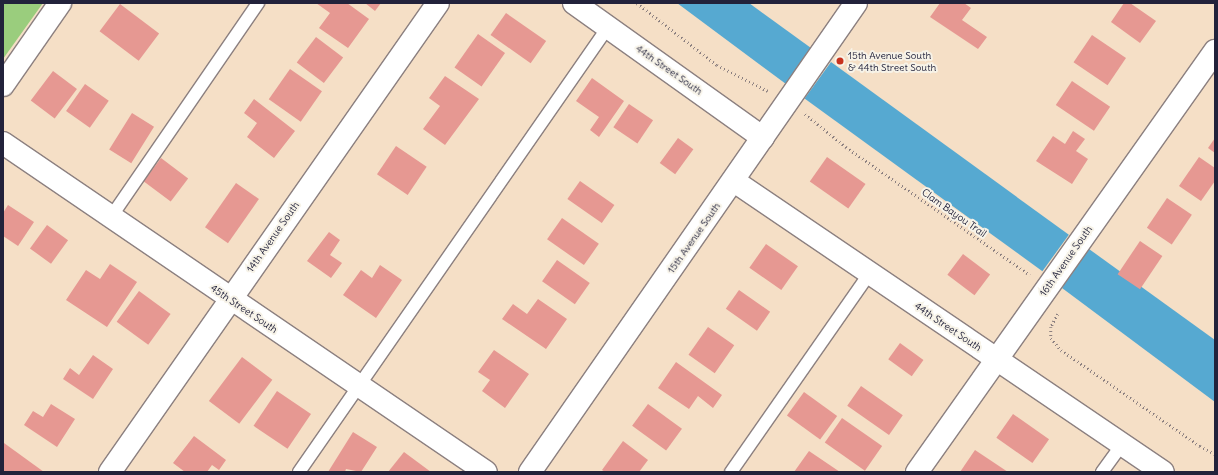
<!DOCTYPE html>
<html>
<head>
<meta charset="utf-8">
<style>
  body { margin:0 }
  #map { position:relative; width:1218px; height:475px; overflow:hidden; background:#f5dfc6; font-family:Delius,sans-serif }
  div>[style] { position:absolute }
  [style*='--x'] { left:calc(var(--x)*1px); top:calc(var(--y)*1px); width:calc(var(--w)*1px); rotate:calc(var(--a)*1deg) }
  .green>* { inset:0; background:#9acd7d }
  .water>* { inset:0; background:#56a9d1; transform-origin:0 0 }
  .building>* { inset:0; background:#e69892; transform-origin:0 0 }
  .path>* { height:2.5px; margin-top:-1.25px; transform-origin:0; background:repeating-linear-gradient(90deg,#8c8080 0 1px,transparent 0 4px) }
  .roads { filter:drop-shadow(1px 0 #8c8080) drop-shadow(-1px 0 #8c8080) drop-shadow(0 1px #8c8080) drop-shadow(0 -1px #8c8080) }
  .service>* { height:12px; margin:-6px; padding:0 6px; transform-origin:6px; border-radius:6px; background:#fff }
  .minor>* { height:22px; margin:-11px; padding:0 11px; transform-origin:11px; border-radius:11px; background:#fff }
  .tertiary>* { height:22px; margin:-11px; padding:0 11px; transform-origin:11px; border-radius:11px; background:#fff }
  .dots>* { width:11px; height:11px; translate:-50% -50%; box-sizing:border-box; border:2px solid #f7f3e8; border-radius:50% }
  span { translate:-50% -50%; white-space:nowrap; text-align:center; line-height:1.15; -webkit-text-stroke:4px #f7f3e8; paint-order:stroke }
  .poi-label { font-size:10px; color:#22223b }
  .left { translate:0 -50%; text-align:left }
  .street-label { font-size:10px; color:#22223b }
  .frame { position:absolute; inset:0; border:4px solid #22223b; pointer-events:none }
</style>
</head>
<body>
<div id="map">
  <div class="green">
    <div style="clip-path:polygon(3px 3px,43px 3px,3px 59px)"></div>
  </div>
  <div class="water">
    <div style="clip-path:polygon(677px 3px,749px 3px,811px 48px,786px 84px)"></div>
    <div style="left:831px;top:62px;width:294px;height:45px;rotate:36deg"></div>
    <div style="clip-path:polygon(1089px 249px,1215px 340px,1215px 402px,1062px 288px)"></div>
  </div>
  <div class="building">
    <div style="clip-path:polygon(316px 3px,347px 3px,369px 19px,348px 48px,319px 28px,330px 13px)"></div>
    <div style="clip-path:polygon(365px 3px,381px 3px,375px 11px)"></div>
    <div style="clip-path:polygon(940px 3px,964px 3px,971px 8px,962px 20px,987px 37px,978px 49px,930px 17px)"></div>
    <div style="clip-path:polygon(1124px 3px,1130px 3px,1156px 21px,1140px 43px,1111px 22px)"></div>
    <div style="left:120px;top:4px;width:49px;height:34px;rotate:37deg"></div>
    <div style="left:506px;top:13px;width:49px;height:27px;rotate:35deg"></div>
    <div style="left:478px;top:34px;width:33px;height:41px;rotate:35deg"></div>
    <div style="left:1092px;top:35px;width:41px;height:33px;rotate:34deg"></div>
    <div style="left:316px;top:37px;width:34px;height:32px;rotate:37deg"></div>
    <div style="left:290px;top:69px;width:39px;height:37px;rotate:35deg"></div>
    <div style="left:53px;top:71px;width:30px;height:37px;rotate:37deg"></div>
    <div style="clip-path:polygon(445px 76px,479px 99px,445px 145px,423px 129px,440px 106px,429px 98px)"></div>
    <div style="clip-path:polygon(592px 78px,624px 101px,599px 137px,590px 130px,599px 117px,576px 101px)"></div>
    <div style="left:1072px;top:81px;width:46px;height:29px;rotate:34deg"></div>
    <div style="left:85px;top:84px;width:29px;height:33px;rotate:35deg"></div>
    <div style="clip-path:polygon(254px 99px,295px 131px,274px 158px,247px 137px,257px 123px,244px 113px)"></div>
    <div style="left:629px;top:104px;width:29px;height:28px;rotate:34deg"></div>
    <div style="left:132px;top:113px;width:26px;height:43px;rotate:32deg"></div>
    <div style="clip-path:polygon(1073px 131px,1085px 139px,1076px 151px,1088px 159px,1072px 184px,1036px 161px,1053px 136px,1065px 144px)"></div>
    <div style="left:678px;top:138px;width:19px;height:31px;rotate:36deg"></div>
    <div style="clip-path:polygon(1215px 138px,1215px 153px,1208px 148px)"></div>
    <div style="left:396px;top:146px;width:37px;height:34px;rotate:34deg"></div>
    <div style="left:827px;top:157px;width:47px;height:30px;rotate:35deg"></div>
    <div style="clip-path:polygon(1199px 157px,1215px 168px,1215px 181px,1201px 201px,1179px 186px)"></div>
    <div style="left:161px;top:158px;width:34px;height:29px;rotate:37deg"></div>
    <div style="left:580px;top:181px;width:42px;height:22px;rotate:35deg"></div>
    <div style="left:236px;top:183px;width:28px;height:54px;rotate:35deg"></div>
    <div style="left:1167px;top:198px;width:30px;height:36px;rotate:34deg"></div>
    <div style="clip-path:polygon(8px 205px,34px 222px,18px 246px,3px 236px,3px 213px)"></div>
    <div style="left:562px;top:218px;width:45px;height:26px;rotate:35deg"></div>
    <div style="left:47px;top:225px;width:26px;height:29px;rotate:36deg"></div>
    <div style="clip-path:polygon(329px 232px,340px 240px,330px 255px,342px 263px,331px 278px,307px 261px)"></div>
    <div style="left:1140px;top:241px;width:27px;height:40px;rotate:34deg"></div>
    <div style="left:766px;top:244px;width:39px;height:29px;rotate:35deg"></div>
    <div style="left:963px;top:254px;width:34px;height:26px;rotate:37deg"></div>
    <div style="left:557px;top:260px;width:40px;height:26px;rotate:35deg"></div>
    <div style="clip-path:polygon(110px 264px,137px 282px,107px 327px,66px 300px,86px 270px,100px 279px)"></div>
    <div style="clip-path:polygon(380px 265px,402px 280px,376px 318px,343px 295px,361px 270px,372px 278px)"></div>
    <div style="left:739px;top:290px;width:38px;height:23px;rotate:35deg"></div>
    <div style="left:139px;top:291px;width:39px;height:38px;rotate:36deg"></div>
    <div style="clip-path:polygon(538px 299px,567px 319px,546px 349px,502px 319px,513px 304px,527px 314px)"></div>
    <div style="left:708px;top:327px;width:32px;height:34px;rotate:35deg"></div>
    <div style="left:900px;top:343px;width:29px;height:20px;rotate:36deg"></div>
    <div style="clip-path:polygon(494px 350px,529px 374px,505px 408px,482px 391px,490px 380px,478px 372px)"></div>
    <div style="clip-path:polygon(93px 355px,113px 369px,93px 399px,63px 379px,70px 368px,79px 375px)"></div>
    <div style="left:242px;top:357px;width:38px;height:55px;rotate:37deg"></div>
    <div style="clip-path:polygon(676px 362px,722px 395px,713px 408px,698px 396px,689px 409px,658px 388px)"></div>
    <div style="left:861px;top:386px;width:51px;height:24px;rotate:35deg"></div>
    <div style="left:277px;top:391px;width:41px;height:42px;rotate:34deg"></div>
    <div style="left:804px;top:392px;width:41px;height:29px;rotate:36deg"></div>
    <div style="clip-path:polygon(51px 404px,75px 419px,57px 447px,24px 425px,33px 411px,43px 417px)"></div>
    <div style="left:648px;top:404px;width:42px;height:27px;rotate:36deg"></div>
    <div style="left:1013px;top:414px;width:44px;height:29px;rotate:35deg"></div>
    <div style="left:842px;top:418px;width:49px;height:30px;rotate:35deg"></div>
    <div style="clip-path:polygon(353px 432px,377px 447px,361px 472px,346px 469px,345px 472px,328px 472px)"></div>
    <div style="clip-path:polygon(194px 436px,226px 460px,219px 470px,212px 465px,207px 472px,185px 472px,173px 463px)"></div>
    <div style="clip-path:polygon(623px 441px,648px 460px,639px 472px,605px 472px,602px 470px)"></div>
    <div style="clip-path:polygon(4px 443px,44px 472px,3px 472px)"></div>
    <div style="clip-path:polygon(975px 450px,1008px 472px,960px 472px)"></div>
    <div style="clip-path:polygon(809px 451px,840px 472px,794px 472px)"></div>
    <div style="clip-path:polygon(404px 452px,431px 472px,388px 472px)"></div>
  </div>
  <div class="path">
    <div style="--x:637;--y:3;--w:101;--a:37.8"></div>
    <div style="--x:717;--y:65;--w:57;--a:27"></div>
    <div style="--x:805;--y:114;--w:53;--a:38.8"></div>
    <div style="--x:846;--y:147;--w:224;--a:34.8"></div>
    <div style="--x:1058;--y:314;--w:15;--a:118"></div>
    <div style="--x:1051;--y:327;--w:11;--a:90"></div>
    <div style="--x:1051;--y:338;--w:16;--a:50"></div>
    <div style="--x:1061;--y:350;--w:169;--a:34.6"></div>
    <div style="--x:1200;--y:446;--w:17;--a:28"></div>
  </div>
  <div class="roads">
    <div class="service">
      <div style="--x:111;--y:217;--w:260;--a:-55.5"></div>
      <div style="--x:299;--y:472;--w:542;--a:-55.22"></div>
      <div style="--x:731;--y:472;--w:243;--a:-55.1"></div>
      <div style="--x:1102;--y:472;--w:34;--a:-54"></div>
    </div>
    <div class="minor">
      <div style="--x:574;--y:3;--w:232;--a:35.5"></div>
      <div style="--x:3;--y:85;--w:100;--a:-55.2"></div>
      <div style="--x:3;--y:143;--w:584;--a:34.26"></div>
      <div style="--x:734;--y:181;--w:518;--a:34.15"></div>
      <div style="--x:110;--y:472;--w:572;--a:-55.03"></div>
      <div style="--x:917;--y:472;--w:516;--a:-54.71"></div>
    </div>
    <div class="tertiary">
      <div style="--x:530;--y:472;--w:571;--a:-55.2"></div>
    </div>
  </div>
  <div class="dots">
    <div style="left:840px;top:61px;background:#c8321e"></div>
  </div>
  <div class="poi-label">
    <span class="left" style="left:848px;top:61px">15th Avenue South<br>&amp; 44th Street South</span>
  </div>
  <div class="street-label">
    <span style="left:669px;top:70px;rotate:35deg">44th Street South</span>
    <span style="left:954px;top:213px;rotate:35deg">Clam Bayou Trail</span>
    <span style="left:273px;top:237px;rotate:-55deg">14th Avenue South</span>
    <span style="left:694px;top:238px;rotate:-55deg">15th Avenue South</span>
    <span style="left:1066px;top:261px;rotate:-55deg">16th Avenue South</span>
    <span style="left:244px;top:309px;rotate:34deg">45th Street South</span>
    <span style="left:948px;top:327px;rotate:34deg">44th Street South</span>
  </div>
  <div class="frame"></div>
</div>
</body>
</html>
